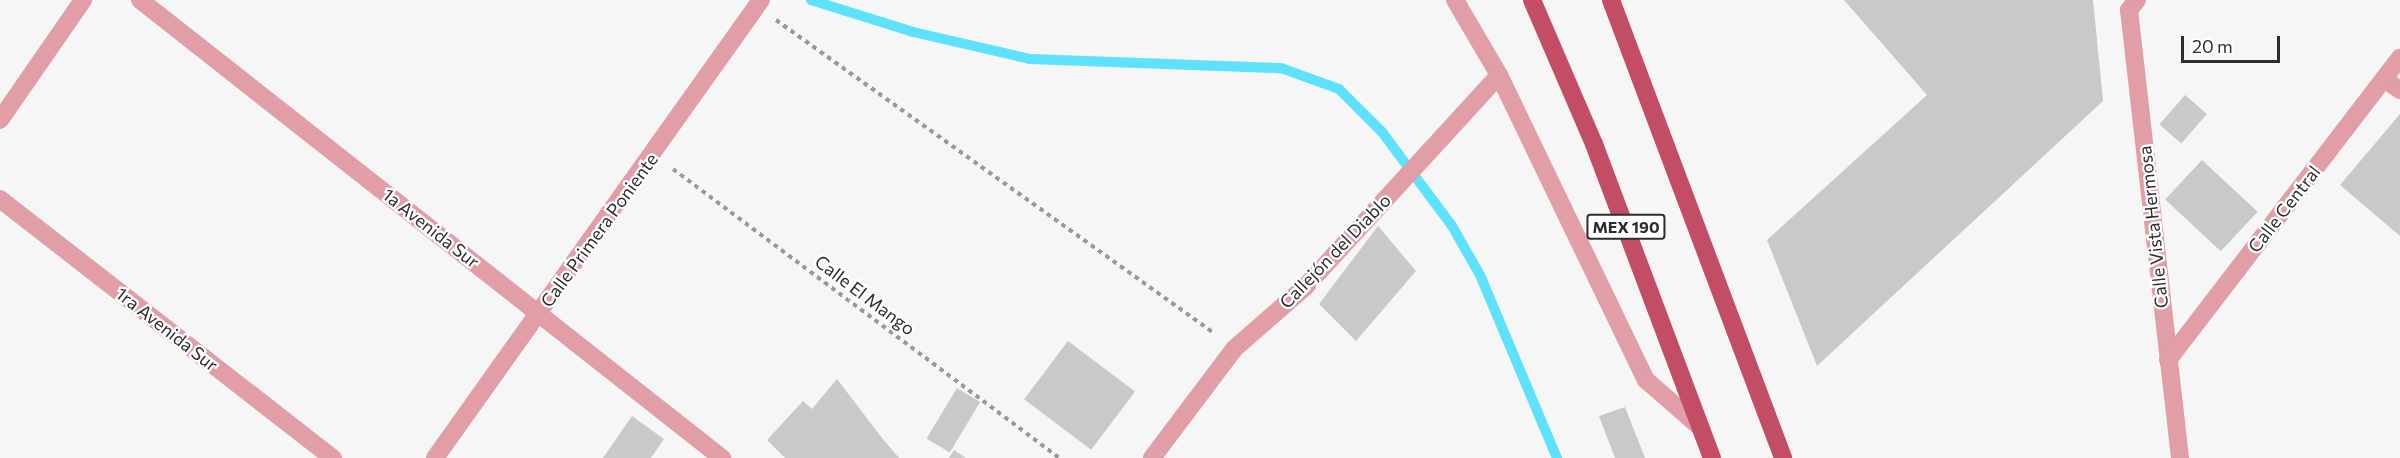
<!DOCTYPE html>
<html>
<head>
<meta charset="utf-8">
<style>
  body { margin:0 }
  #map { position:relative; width:2400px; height:458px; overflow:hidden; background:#f6f6f7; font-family:Commissioner,sans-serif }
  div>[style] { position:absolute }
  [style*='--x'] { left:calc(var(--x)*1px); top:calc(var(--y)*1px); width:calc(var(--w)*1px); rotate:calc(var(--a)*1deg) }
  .stream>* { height:10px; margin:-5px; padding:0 5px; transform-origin:5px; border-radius:5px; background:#5ee1fb }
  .building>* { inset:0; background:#c8c9ca; transform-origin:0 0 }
  .path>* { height:4px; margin-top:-2px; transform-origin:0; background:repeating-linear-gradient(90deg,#99999a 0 4.5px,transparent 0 9px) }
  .minor>* { height:18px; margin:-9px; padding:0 9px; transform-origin:9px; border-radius:9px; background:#e19ea6 }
  .major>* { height:18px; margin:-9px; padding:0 9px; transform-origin:9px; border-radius:9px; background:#c34d64 }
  span { translate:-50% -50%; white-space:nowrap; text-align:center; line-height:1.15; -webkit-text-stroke:4.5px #fff; paint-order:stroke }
  .shield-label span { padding:2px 4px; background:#fff; border:2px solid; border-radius:4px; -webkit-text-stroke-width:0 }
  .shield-label { font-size:16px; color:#2d2d2e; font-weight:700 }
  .street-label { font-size:18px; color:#2d2d2e }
  .scale { position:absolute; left:2181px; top:36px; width:99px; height:27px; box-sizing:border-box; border:3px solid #2d2d2e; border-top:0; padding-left:8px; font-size:18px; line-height:21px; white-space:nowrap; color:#2d2d2e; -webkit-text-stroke:4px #fff; paint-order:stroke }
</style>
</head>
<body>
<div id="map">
  <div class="stream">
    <div style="--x:811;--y:0;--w:107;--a:17.4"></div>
    <div style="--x:913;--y:32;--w:120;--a:13"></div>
    <div style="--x:1030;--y:59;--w:251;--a:2.1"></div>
    <div style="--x:1281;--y:68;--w:62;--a:19.9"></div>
    <div style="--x:1339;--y:89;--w:61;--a:45"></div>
    <div style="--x:1382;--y:132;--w:117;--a:53.3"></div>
    <div style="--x:1452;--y:226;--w:56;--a:60.3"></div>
    <div style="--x:1480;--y:275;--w:199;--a:67.2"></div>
  </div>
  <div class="building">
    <div style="clip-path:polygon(1844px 0,2093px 0,2103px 101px,1817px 366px,1767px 240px,1927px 95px)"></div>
    <div style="left:2185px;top:95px;width:29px;height:39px;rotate:41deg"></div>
    <div style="clip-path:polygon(2400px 114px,2400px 236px,2340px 185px)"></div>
    <div style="left:2202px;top:160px;width:76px;height:54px;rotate:43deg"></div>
    <div style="clip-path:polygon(1378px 226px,1416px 271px,1356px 341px,1319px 304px)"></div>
    <div style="left:1068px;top:341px;width:84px;height:73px;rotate:37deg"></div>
    <div style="clip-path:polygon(837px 379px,882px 438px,899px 458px,785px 458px,767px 440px,803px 401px,812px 409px)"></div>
    <div style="left:957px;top:388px;width:27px;height:59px;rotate:31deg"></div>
    <div style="clip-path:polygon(1625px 407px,1645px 458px,1615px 458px,1599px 416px)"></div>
    <div style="clip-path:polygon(632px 416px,664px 439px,651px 458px,603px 458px)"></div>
    <div style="clip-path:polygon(954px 450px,966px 458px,949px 458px)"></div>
  </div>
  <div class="path">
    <div style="--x:776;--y:20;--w:538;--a:35.55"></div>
    <div style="--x:673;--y:169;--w:483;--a:36.8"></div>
  </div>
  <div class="minor">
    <div style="--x:140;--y:0;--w:741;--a:38.2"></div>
    <div style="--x:1455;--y:0;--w:87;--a:59.6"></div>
    <div style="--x:1499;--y:75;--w:339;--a:64.3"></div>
    <div style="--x:1646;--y:380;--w:73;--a:41.1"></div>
    <div style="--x:2137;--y:0;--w:13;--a:129"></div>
    <div style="--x:2129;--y:10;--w:451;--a:83.5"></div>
    <div style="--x:2384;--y:79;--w:19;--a:35"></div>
    <div style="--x:0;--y:120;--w:146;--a:-55.3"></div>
    <div style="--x:0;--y:199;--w:422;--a:37.9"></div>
    <div style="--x:2168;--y:360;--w:381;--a:-52.5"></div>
    <div style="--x:435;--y:458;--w:562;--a:-54.56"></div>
    <div style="--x:1152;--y:458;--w:138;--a:-53"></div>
    <div style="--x:1235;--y:348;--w:93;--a:-41.1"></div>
    <div style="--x:1305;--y:287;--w:287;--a:-47.5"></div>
  </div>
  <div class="major">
    <div style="--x:1532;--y:0;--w:157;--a:66.7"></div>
    <div style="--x:1594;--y:144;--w:335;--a:69.4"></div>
    <div style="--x:1611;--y:0;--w:489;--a:69.4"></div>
  </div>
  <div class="shield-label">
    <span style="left:1626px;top:227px">MEX 190</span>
  </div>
  <div class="street-label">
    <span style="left:2284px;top:209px;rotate:-52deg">Calle Central</span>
    <span style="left:2153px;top:227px;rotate:-96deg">Calle Vista Hermosa</span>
    <span style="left:431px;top:228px;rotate:38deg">1a Avenida Sur</span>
    <span style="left:599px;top:230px;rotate:-54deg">Calle Primera Poniente</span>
    <span style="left:1335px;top:251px;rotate:-46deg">Callejón del Diablo</span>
    <span style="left:865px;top:295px;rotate:37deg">Calle El Mango</span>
    <span style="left:167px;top:329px;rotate:38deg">1ra Avenida Sur</span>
  </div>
  <div class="scale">20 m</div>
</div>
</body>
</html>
